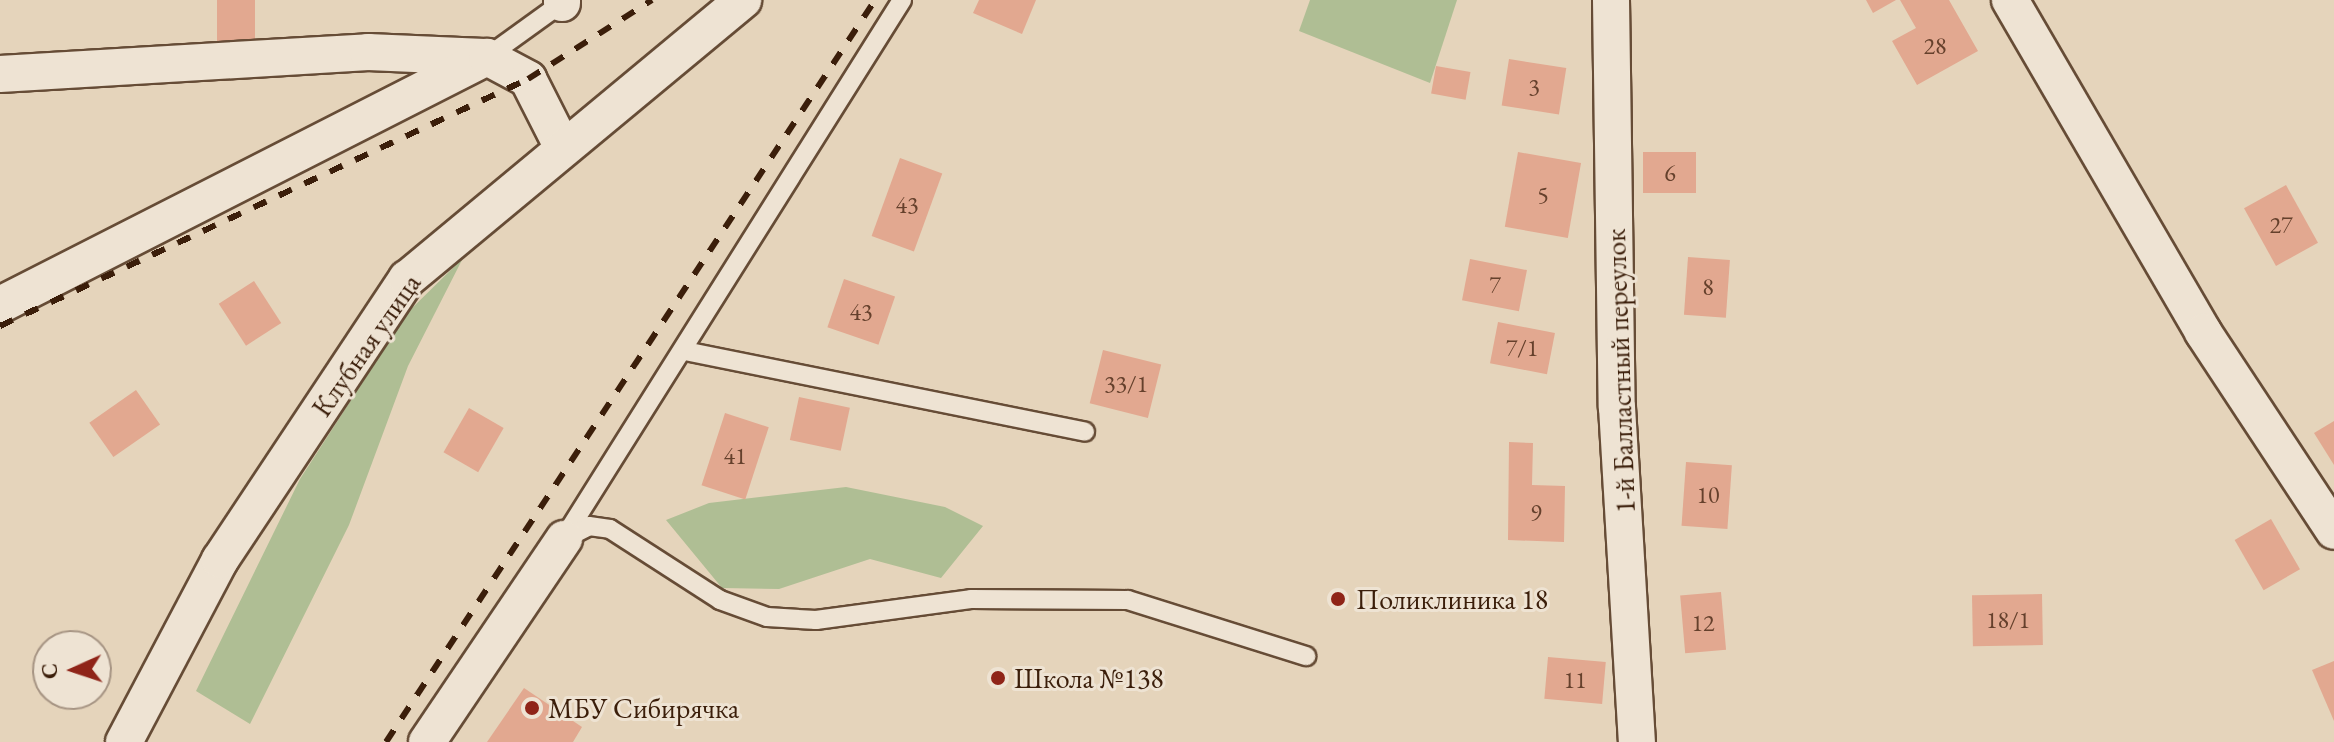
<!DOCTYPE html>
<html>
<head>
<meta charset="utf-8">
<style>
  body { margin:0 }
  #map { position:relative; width:2334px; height:742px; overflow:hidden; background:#e5d4bb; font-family:"EB Garamond",serif }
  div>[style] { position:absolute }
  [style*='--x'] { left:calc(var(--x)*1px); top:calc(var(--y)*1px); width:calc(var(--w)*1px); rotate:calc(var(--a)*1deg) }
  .green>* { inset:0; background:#afbe94 }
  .building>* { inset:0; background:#e2a890; transform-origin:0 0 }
  .roads { filter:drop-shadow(2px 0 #664c36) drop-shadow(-2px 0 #664c36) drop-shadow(0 2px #664c36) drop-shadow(0 -2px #664c36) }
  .lane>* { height:18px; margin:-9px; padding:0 9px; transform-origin:9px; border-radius:9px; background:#eee3d3 }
  .street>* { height:36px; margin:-18px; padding:0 18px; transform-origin:18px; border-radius:18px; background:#eee3d3 }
  .rail>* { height:6px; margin-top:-3px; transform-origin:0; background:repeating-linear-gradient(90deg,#3b1e0a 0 14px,transparent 0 28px) }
  .dots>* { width:22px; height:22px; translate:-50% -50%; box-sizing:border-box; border:4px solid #eee3d3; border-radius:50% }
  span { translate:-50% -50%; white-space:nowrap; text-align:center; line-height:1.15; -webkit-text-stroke:6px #eee3d3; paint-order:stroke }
  .number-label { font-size:24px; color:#65402c }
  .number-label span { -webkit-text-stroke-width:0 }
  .street-label { font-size:28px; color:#3b1e0a }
  .poi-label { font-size:28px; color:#3b1e0a }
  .left { translate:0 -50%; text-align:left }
  .north { position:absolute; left:32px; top:630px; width:80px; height:80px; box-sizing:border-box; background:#eee3d3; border:2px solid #a69483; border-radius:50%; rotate:267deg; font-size:22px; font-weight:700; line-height:32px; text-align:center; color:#3b1e0a }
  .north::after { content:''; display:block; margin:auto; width:28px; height:36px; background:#8f2418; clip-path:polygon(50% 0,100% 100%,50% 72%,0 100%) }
</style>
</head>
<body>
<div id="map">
  <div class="green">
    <div style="clip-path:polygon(1310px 0,1457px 0,1430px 83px,1299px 31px)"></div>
    <div style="clip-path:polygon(463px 258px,408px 366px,349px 525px,250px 724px,196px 691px,300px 479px,408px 312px)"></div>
    <div style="clip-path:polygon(846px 487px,945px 507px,983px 526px,941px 578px,870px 559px,779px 589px,722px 588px,666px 520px,709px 503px)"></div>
  </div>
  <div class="building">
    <div style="left:217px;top:0;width:38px;height:41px"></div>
    <div style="clip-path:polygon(979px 0,1036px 0,1022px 34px,973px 13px)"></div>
    <div style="clip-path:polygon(1866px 0,1896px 0,1873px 13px)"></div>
    <div style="clip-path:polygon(1900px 0,1949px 0,1978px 51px,1917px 85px,1892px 41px,1916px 28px)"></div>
    <div style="left:1509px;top:59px;width:58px;height:47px;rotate:9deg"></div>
    <div style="left:1436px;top:66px;width:35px;height:28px;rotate:10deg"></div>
    <div style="left:1518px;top:152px;width:64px;height:76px;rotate:10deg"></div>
    <div style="left:1643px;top:152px;width:53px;height:41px"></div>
    <div style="left:900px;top:158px;width:45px;height:83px;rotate:20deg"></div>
    <div style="left:2286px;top:185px;width:66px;height:48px;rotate:61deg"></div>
    <div style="left:1688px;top:257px;width:42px;height:58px;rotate:4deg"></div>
    <div style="left:1470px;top:259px;width:58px;height:42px;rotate:11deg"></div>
    <div style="left:844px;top:279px;width:54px;height:51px;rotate:19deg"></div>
    <div style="left:254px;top:281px;width:50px;height:42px;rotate:57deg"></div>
    <div style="left:1498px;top:322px;width:58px;height:42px;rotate:11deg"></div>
    <div style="left:1103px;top:350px;width:60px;height:55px;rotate:14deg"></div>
    <div style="left:136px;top:390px;width:42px;height:57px;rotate:55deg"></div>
    <div style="left:799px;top:397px;width:52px;height:44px;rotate:12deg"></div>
    <div style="left:469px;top:408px;width:40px;height:51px;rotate:30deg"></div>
    <div style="left:725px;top:413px;width:46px;height:76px;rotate:18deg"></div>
    <div style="clip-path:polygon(2334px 421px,2334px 465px,2314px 433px)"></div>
    <div style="clip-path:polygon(1509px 442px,1533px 443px,1532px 485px,1565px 486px,1564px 542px,1508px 540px)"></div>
    <div style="left:1686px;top:462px;width:46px;height:64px;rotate:4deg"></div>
    <div style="left:2271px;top:519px;width:58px;height:42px;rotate:60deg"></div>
    <div style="left:1721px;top:592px;width:58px;height:41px;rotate:85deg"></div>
    <div style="left:2042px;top:594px;width:51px;height:70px;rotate:89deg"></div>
    <div style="left:1548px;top:657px;width:58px;height:42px;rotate:5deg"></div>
    <div style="clip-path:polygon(2334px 661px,2334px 721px,2312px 670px)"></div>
    <div style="clip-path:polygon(524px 688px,582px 727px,573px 742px,487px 742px)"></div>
  </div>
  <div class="roads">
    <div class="lane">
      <div style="--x:487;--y:57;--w:97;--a:-35.8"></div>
      <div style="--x:685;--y:351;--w:408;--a:11.4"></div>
      <div style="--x:565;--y:536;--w:633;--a:-57.84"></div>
      <div style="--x:564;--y:539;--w:28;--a:-27"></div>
      <div style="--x:589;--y:526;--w:21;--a:8"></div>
      <div style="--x:610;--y:529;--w:131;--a:32.8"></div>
      <div style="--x:720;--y:600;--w:50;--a:19.9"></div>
      <div style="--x:767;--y:617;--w:49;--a:3.5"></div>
      <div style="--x:816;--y:620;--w:156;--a:-7.7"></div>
      <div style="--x:971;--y:599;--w:157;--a:0.4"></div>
      <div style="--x:1128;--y:600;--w:187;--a:17.5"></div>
    </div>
    <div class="street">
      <div style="--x:1611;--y:0;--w:407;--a:89.2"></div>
      <div style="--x:1617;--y:407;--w:336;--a:86.6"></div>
      <div style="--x:2010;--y:0;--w:384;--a:59.8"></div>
      <div style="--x:2203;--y:332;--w:238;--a:56.6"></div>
      <div style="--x:562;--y:3;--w:3;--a:-90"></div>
      <div style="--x:0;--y:74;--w:369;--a:-3.4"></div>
      <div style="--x:368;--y:52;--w:117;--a:2.4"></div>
      <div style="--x:0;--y:305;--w:547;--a:-26.99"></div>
      <div style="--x:487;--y:57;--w:47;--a:28.2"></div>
      <div style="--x:528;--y:79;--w:75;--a:63.1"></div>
      <div style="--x:124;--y:742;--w:206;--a:-62.2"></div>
      <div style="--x:220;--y:560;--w:338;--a:-56.4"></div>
      <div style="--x:407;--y:279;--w:437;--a:-39.7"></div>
      <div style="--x:427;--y:742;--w:245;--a:-56"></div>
    </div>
  </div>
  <div class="rail">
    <div style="--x:0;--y:326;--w:583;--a:-25.07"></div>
    <div style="--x:528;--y:79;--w:147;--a:-32.5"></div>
    <div style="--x:386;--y:742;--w:889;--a:-56.61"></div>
  </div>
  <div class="dots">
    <div style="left:1338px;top:599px;background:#8f2418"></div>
    <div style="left:998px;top:678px;background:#8f2418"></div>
    <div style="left:532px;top:708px;background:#8f2418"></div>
  </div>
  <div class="number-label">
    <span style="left:1935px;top:46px">28</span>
    <span style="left:1534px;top:87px">3</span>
    <span style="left:1670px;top:173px">6</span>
    <span style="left:1543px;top:195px">5</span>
    <span style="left:907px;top:205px">43</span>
    <span style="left:2281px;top:225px">27</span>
    <span style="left:1495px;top:285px">7</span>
    <span style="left:1708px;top:287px">8</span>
    <span style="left:861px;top:312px">43</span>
    <span style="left:1522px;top:348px">7/1</span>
    <span style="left:1126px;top:384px">33/1</span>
    <span style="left:735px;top:456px">41</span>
    <span style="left:1708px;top:495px">10</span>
    <span style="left:1536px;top:513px">9</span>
    <span style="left:2008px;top:620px">18/1</span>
    <span style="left:1703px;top:623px">12</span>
    <span style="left:1575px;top:680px">11</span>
  </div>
  <div class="street-label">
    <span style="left:366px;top:345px;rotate:-55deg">Клубная улица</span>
    <span style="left:1620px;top:371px;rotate:-92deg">1-й Балластный переулок</span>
  </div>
  <div class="poi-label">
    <span class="left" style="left:1356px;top:599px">Поликлиника 18</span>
    <span class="left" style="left:1014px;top:678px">Школа №138</span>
    <span class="left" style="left:548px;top:708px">МБУ Сибирячка</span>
  </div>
  <div class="north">С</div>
</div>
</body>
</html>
